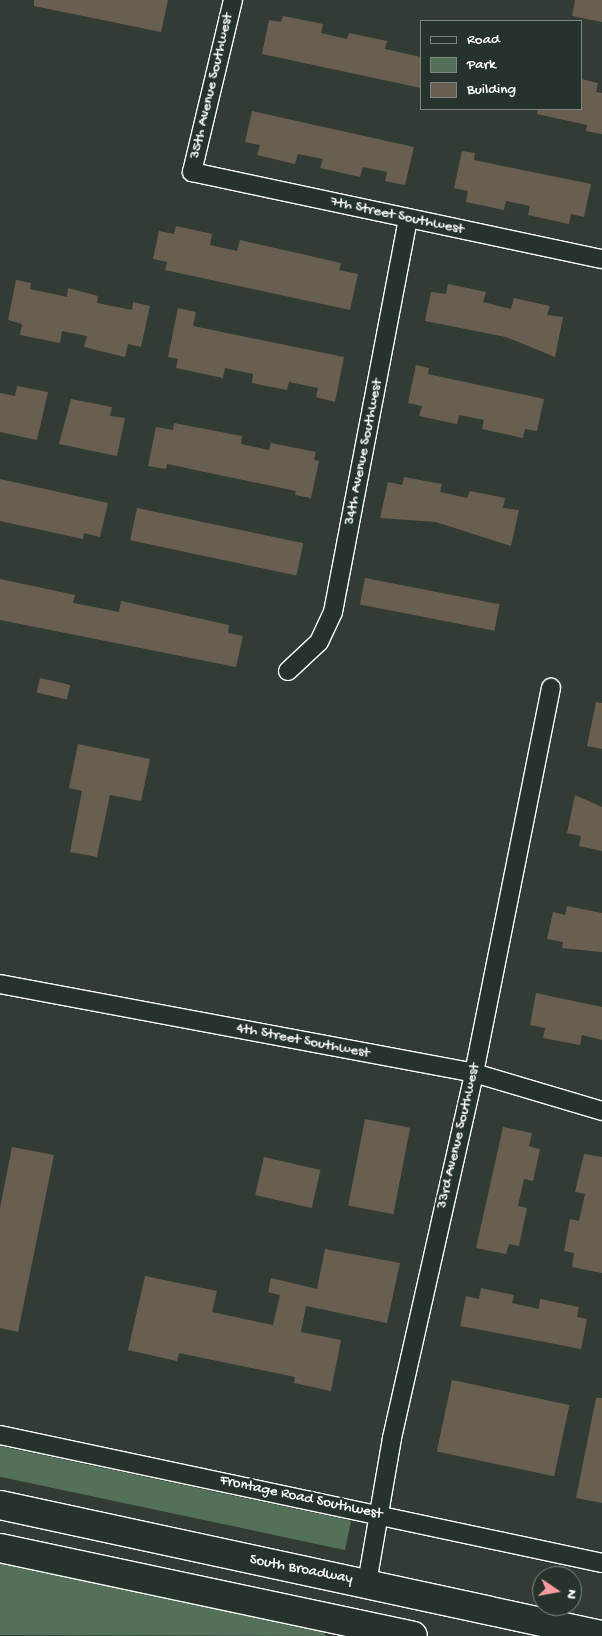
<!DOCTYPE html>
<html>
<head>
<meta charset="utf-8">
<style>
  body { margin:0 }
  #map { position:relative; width:602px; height:1636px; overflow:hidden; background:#333c34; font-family:"Gochi Hand",sans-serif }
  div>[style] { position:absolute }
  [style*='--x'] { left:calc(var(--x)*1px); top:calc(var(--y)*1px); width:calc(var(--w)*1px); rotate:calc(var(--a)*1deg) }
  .green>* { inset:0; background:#537159; transform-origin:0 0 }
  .building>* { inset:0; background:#685f51; transform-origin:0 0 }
  .roads { filter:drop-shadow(1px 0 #fff) drop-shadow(-1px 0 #fff) drop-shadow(0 1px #fff) drop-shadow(0 -1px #fff) }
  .minor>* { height:18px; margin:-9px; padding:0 9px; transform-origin:9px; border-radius:9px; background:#26332d }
  .trunk>* { height:28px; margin:-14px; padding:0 14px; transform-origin:14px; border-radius:14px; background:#26332d }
  span { translate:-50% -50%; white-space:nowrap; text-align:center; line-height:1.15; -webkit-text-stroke:5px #26332d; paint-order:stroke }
  .street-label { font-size:15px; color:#fff }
  .legend { position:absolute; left:420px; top:20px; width:162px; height:90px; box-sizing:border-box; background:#26332d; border:1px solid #7d8581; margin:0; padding:6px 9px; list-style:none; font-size:15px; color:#fff }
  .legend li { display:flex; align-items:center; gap:10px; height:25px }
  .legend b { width:25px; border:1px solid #7d8581 }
  .north { position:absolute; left:532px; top:1566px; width:50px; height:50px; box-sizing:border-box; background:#26332d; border:1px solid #7d8581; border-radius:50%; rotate:102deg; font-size:14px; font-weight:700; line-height:20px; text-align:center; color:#fff }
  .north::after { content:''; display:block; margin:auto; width:18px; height:22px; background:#ff9aa2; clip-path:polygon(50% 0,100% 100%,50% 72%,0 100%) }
</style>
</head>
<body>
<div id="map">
  <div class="green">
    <div style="left:0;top:1446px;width:359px;height:30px;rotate:12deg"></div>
    <div style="clip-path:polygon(0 1561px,323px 1632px,326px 1636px,0 1635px)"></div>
  </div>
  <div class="building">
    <div style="clip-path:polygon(34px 0,168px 0,161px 32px,34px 6px)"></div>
    <div style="clip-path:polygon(575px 0,602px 0,602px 22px,572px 16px)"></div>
    <div style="clip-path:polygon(283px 16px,323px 24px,321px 33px,347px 39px,349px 33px,387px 41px,385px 49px,421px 57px,421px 88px,262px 54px,269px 20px,281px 22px)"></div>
    <div style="clip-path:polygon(581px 79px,598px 83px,596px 92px,602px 93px,602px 134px,586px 131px,587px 125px,537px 114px,538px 109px,581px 109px)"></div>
    <div style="clip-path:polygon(252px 111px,414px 147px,405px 185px,385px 181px,387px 172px,363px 167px,360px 177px,320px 168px,323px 159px,298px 154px,295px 164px,257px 155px,260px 145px,245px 142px)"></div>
    <div style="clip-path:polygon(462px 151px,475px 153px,474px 160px,591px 184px,584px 217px,571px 214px,569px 224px,528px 215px,530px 206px,506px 201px,504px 210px,466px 202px,468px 191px,454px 188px)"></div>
    <div style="clip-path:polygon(176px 226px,212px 234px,210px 245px,237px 251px,240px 240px,341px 263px,339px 270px,358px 274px,350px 310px,165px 270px,167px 262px,153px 259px,159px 231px,174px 234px)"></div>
    <div style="clip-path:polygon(16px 280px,31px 283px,30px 289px,67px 297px,68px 288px,98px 296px,97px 303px,132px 310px,133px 302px,150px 306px,141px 347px,128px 344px,125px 357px,84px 347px,87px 336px,62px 331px,60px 343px,20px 335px,22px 324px,8px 320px)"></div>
    <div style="clip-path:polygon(448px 284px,486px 292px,483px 302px,511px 309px,514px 298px,550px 306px,547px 315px,563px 317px,555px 357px,506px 337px,425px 321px,431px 292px,446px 294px)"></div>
    <div style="clip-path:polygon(178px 308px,196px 312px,193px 326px,344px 357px,335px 402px,316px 397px,318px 388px,289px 382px,287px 390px,252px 383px,253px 374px,225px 368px,223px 378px,176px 368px,178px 359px,168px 357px)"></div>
    <div style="clip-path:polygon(416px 365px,429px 368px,428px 374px,544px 399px,537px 431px,525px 429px,523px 438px,482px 429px,484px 420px,459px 415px,457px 424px,419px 416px,422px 406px,408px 403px)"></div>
    <div style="clip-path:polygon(17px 386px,48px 392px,37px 440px,0 432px,0 393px,15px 396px)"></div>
    <div style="clip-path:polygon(71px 399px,112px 407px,110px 416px,125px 418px,117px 456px,59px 444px)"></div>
    <div style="clip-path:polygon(174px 423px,242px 436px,241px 444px,269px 450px,271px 443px,316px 452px,314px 460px,319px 461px,311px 498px,295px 495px,296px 491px,167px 464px,166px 469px,148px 466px,156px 427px,173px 430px)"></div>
    <div style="clip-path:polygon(404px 477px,442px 484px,440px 492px,467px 498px,470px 491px,505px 498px,503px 508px,519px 510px,511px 546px,436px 522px,380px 518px,388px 482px,402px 485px)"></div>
    <div style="clip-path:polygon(0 479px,108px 503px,100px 537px,84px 533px,83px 539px,0 521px)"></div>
    <div style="left:137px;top:508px;width:170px;height:33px;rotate:12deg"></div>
    <div style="left:365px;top:578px;width:137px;height:27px;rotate:11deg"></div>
    <div style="clip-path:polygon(0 579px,75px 595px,73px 603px,104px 609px,119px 612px,121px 601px,229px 625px,228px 633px,243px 636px,236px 667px,0 620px)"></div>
    <div style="left:40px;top:678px;width:31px;height:15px;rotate:13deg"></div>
    <div style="clip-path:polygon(596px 702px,602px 703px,602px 749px,587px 746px)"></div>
    <div style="clip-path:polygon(78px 744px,150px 759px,141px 801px,110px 795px,97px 857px,70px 852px,82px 791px,69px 788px)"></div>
    <div style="clip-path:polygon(575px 795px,602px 807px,602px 851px,579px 846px,581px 836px,567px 833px)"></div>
    <div style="clip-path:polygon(567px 906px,602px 913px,602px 952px,562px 948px,563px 942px,547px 939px,553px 912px,565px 915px)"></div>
    <div style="clip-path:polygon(536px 993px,602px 1007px,602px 1040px,582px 1035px,580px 1045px,543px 1038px,545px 1028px,530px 1025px)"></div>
    <div style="left:365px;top:1119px;width:46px;height:88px;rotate:11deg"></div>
    <div style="clip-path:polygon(503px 1127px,532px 1133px,529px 1146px,540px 1149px,533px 1181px,524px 1179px,518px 1206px,527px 1208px,519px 1246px,509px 1244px,506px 1254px,476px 1248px)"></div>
    <div style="clip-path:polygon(12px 1147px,54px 1155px,18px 1332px,0 1328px,0 1208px)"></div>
    <div style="clip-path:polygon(584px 1154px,602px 1157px,602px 1273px,572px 1267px,574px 1253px,564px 1251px,570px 1219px,579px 1221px,585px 1194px,575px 1192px)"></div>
    <div style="left:264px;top:1157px;width:58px;height:39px;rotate:13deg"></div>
    <div style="clip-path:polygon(325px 1249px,400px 1263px,387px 1323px,306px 1306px,301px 1332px,341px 1340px,331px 1391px,294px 1383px,295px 1377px,179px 1353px,177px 1361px,128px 1350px,145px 1276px,217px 1291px,212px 1312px,273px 1325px,280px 1295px,268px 1292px,271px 1278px,317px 1289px)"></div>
    <div style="clip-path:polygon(481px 1288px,514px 1295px,512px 1303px,539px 1309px,540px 1299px,579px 1307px,577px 1317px,587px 1319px,581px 1349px,460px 1326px,466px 1296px,479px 1299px)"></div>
    <div style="left:452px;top:1380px;width:120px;height:73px;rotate:12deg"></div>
    <div style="clip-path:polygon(596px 1398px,602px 1398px,602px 1503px,576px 1498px)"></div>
  </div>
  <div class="roads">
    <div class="minor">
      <div style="--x:233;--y:0;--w:177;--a:103.4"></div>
      <div style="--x:192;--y:172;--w:419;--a:12"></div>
      <div style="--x:288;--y:671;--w:42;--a:-43.1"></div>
      <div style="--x:319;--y:642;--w:33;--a:-65"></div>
      <div style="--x:333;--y:612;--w:400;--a:-79.2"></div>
      <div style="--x:0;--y:984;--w:482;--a:10.6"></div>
      <div style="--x:474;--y:1073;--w:134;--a:16.5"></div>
      <div style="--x:0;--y:1435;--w:615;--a:12"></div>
      <div style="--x:367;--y:1583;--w:147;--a:-80.2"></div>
      <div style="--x:392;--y:1438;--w:374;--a:-77.3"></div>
      <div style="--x:474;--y:1073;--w:393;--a:-78.7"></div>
    </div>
    <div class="trunk">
      <div style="--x:0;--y:1505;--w:616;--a:12.19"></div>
      <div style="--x:0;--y:1548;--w:422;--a:12"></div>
    </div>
  </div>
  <div class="street-label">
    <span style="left:212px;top:86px;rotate:-77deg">35th Avenue Southwest</span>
    <span style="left:397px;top:216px;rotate:12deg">7th Street Southwest</span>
    <span style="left:364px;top:452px;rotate:-79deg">34th Avenue Southwest</span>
    <span style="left:303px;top:1041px;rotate:11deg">4th Street Southwest</span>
    <span style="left:459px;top:1136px;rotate:-77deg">33rd Avenue Southwest</span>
    <span style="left:301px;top:1498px;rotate:12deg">Frontage Road Southwest</span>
    <span style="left:301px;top:1570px;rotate:11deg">South Broadway</span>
  </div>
  <ul class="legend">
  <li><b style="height:6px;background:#26332d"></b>Road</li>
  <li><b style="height:14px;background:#537159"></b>Park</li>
  <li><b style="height:14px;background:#685f51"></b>Building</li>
  </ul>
  <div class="north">N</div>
</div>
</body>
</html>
